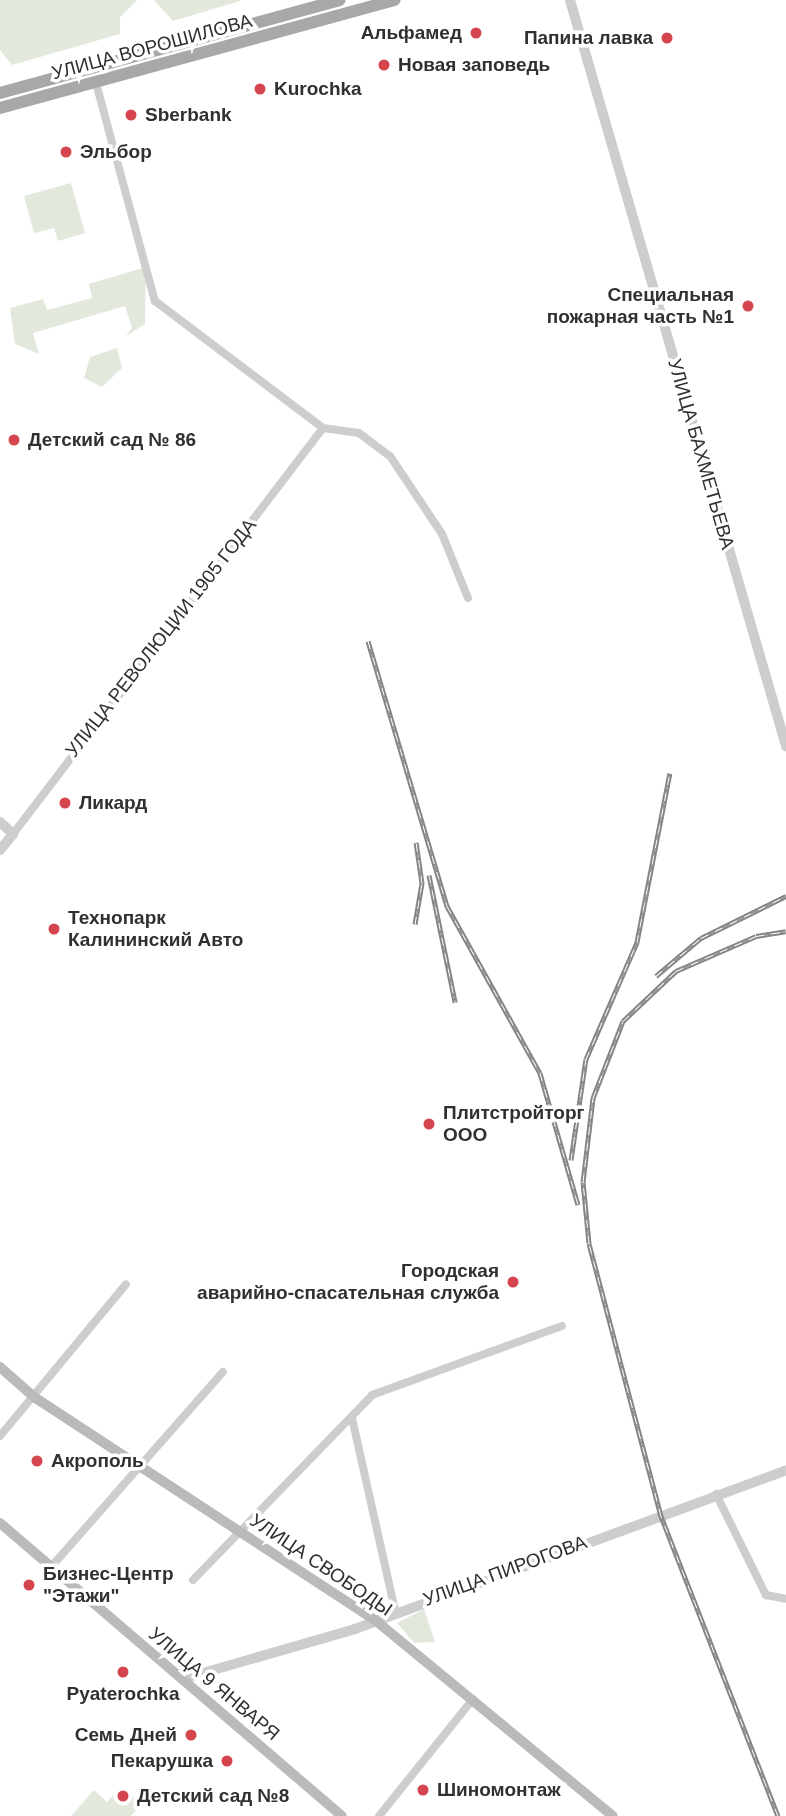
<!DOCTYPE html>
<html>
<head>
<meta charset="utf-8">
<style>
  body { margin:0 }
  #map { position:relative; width:786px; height:1816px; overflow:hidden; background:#fff; font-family:Arial,sans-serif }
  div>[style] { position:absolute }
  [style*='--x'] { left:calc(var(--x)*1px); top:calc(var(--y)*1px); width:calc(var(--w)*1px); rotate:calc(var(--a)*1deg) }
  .green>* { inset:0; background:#e3e8dc }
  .minor>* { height:8px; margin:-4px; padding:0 4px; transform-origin:4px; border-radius:4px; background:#cdcdcd }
  .tertiary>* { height:10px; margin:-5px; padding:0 5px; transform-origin:5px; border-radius:5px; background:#cdcdcd }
  .secondary>* { height:10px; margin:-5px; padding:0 5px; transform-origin:5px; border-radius:5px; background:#bababa }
  .primary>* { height:12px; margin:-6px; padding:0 6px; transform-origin:6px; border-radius:6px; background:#a8a8a8 }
  .rail>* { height:5px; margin-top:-2.5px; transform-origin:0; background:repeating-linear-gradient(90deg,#fff 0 8px,#858585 0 16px); box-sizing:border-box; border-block:2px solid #858585 }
  .dots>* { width:19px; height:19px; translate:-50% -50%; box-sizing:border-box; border:4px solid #fff; border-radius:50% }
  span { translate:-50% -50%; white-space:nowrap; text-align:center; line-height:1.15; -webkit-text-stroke:7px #fff; paint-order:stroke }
  .poi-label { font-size:19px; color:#303030; font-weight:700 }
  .right { translate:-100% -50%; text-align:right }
  .left { translate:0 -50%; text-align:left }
  .street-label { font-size:19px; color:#303030 }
</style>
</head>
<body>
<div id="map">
  <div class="green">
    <div style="clip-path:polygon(0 0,137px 0,120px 17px,120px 34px,12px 65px,0 50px)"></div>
    <div style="clip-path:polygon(154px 0,239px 0,240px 1px,173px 21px)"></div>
    <div style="clip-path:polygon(71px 183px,85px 233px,58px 241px,54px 228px,34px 233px,24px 196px)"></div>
    <div style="clip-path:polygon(146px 267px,145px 324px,126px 336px,132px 328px,125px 306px,33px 333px,39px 354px,15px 344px,10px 308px,43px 299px,47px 310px,92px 298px,89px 284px)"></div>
    <div style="clip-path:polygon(117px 348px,122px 368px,102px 387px,84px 378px,90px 357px)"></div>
    <div style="clip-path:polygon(424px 1609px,435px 1642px,414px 1643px,397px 1623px)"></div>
    <div style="clip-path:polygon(121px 1787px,141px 1804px,131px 1816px,71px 1816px,94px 1790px,107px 1802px)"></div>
  </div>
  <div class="minor">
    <div style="--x:96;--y:83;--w:226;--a:74.9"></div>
    <div style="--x:155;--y:301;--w:211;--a:37.1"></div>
    <div style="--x:323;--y:428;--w:36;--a:8"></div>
    <div style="--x:359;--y:433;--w:39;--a:37"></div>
    <div style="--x:390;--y:456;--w:94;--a:56.3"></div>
    <div style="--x:442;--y:534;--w:69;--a:67.9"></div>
    <div style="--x:13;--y:834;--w:511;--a:-52.64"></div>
    <div style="--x:352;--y:1418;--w:198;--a:77.4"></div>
    <div style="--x:0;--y:1436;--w:197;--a:-50.3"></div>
    <div style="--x:716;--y:1494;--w:113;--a:63.7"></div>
    <div style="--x:766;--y:1595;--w:20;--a:11"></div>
    <div style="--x:51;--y:1567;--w:260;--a:-48.6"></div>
    <div style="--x:193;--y:1580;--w:257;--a:-45.9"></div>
    <div style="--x:372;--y:1395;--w:202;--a:-20"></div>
    <div style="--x:379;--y:1816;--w:150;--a:-51.2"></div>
  </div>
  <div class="tertiary">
    <div style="--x:570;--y:0;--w:777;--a:73.85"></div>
    <div style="--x:0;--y:822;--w:18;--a:43"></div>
    <div style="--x:13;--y:834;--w:21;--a:129"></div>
    <div style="--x:182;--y:1679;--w:180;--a:-16.1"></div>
    <div style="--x:355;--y:1629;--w:459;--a:-20.2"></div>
  </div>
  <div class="secondary">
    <div style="--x:0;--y:1367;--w:45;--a:41.4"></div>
    <div style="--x:34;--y:1397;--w:407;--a:33.2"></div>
    <div style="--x:375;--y:1620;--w:308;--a:39.5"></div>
    <div style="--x:0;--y:1523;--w:450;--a:40.6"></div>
  </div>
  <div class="primary">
    <div style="--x:0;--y:93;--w:352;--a:-15.3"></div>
    <div style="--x:0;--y:108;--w:409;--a:-15.3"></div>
  </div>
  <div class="rail">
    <div style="--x:368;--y:641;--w:277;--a:73.4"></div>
    <div style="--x:447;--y:906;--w:191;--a:60.9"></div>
    <div style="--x:540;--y:1073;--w:137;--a:73.9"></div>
    <div style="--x:429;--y:875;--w:130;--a:78.4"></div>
    <div style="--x:415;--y:924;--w:42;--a:-80.3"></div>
    <div style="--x:422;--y:883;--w:41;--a:-98.3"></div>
    <div style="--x:656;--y:976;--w:59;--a:-40.2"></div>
    <div style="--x:701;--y:938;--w:95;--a:-26.3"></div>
    <div style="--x:571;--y:1160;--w:102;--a:-81.6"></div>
    <div style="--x:586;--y:1059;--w:128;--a:-66.4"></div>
    <div style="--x:637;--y:942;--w:172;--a:-79"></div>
    <div style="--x:778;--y:1816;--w:322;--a:-111.3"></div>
    <div style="--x:661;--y:1516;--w:282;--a:-104.8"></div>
    <div style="--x:589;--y:1243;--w:61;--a:-95.6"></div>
    <div style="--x:583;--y:1182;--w:85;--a:-83.2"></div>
    <div style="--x:593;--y:1098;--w:83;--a:-68.7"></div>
    <div style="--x:623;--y:1021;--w:73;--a:-43.3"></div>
    <div style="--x:676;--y:971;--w:87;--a:-23.6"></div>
    <div style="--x:756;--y:936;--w:30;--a:-9"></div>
  </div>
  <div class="dots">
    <div style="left:476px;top:33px;background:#d4454e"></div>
    <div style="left:667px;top:38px;background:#d4454e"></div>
    <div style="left:384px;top:65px;background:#d4454e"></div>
    <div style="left:260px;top:89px;background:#d4454e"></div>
    <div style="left:131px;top:115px;background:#d4454e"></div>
    <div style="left:66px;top:152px;background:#d4454e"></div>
    <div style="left:748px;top:306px;background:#d4454e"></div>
    <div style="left:14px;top:440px;background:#d4454e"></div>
    <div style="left:65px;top:803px;background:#d4454e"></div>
    <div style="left:54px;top:929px;background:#d4454e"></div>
    <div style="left:429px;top:1124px;background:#d4454e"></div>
    <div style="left:513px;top:1282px;background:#d4454e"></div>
    <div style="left:37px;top:1461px;background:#d4454e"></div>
    <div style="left:29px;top:1585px;background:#d4454e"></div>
    <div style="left:123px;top:1672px;background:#d4454e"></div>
    <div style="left:191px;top:1735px;background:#d4454e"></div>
    <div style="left:227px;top:1761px;background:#d4454e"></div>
    <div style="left:423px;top:1790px;background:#d4454e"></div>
    <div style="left:123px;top:1796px;background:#d4454e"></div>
  </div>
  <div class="poi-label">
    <span class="right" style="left:462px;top:33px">Альфамед</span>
    <span class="right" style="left:653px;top:38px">Папина лавка</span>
    <span class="left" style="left:398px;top:65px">Новая заповедь</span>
    <span class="left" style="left:274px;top:89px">Kurochka</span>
    <span class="left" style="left:145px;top:115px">Sberbank</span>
    <span class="left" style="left:80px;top:152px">Эльбор</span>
    <span class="right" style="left:734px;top:306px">Специальная<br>пожарная часть №1</span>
    <span class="left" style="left:28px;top:440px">Детский сад № 86</span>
    <span class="left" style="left:79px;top:803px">Ликард</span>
    <span class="left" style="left:68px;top:929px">Технопарк<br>Калининский Авто</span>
    <span class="left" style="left:443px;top:1124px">Плитстройторг<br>ООО</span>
    <span class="right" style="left:499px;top:1282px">Городская<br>аварийно-спасательная служба</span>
    <span class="left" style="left:51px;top:1461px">Акрополь</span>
    <span class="left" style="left:43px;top:1585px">Бизнес-Центр<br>"Этажи"</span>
    <span style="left:123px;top:1694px">Pyaterochka</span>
    <span class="right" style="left:177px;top:1735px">Семь Дней</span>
    <span class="right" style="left:213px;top:1761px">Пекарушка</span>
    <span class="left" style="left:437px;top:1790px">Шиномонтаж</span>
    <span class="left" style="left:137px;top:1796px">Детский сад №8</span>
  </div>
  <div class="street-label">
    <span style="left:152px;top:47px;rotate:-15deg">УЛИЦА ВОРОШИЛОВА</span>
    <span style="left:701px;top:454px;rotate:74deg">УЛИЦА БАХМЕТЬЕВА</span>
    <span style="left:161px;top:638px;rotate:-52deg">УЛИЦА РЕВОЛЮЦИИ 1905 ГОДА</span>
    <span style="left:321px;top:1565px;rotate:34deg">УЛИЦА СВОБОДЫ</span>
    <span style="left:505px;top:1571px;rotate:-20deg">УЛИЦА ПИРОГОВА</span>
    <span style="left:214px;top:1684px;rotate:40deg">УЛИЦА 9 ЯНВАРЯ</span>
  </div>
</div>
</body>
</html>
